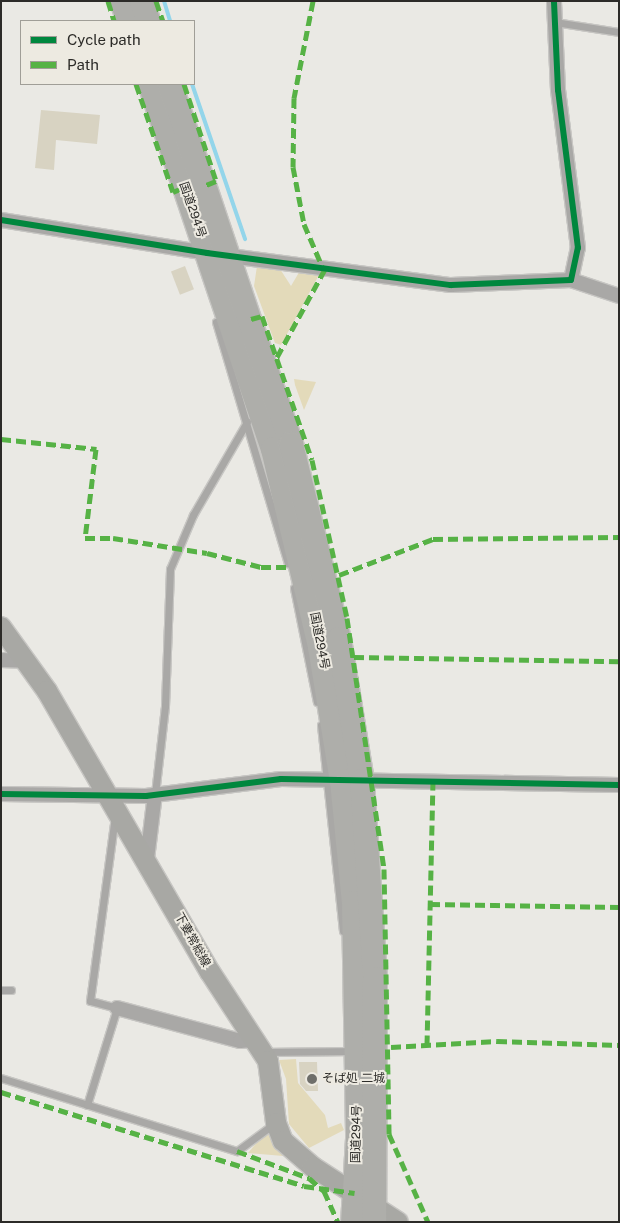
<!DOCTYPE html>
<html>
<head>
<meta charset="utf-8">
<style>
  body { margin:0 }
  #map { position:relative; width:620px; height:1223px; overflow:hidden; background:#eae9e4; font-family:"Public Sans","Noto Sans JP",sans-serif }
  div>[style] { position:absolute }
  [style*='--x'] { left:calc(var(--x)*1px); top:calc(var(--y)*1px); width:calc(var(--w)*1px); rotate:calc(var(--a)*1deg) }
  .green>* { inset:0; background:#e3daba }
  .stream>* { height:4px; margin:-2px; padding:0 2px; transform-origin:2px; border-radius:2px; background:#93d5ea }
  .building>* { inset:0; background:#d8d3c2; transform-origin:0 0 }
  .roads { filter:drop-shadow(1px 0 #c7c6c3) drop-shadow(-1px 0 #c7c6c3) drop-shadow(0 1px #c7c6c3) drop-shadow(0 -1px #c7c6c3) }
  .service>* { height:7px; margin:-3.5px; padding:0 3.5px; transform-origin:3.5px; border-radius:3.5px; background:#a9a8a6 }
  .minor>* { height:14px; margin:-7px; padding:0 7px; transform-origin:7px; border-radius:7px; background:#a9a8a6 }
  .secondary>* { height:20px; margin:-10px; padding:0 10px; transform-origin:10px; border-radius:10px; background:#a8a8a4 }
  .trunk>* { height:24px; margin:-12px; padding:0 12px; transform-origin:12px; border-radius:12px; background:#aeaeaa }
  .quiet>* { height:5px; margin-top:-2.5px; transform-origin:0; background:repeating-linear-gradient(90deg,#56b245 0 10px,transparent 0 15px) }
  .cycleway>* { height:6px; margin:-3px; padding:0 3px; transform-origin:3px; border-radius:3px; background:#00873e }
  .dots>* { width:14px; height:14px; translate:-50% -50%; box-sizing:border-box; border:2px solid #edeae1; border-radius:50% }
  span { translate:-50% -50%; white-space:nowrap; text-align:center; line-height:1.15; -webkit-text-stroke:4px #edeae1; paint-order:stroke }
  .street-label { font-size:12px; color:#2c2b28 }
  .poi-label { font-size:12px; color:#2c2b28 }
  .left { translate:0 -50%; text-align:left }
  .frame { position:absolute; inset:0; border:2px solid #2c2b28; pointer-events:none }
  .legend { position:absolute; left:20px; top:20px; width:175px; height:65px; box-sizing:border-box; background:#edeae1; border:1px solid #a09e97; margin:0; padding:6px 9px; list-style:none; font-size:15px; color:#2c2b28 }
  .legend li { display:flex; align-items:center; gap:10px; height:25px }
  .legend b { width:25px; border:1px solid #a09e97 }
</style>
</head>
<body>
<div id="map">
  <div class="green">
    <div style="clip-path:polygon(257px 266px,280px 269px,291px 286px,301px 269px,320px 273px,281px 345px,275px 343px,254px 286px)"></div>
    <div style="clip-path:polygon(294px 379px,316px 382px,304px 410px,295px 385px)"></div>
    <div style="clip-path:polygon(296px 1059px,298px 1083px,325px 1115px,328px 1128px,341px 1123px,344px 1130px,309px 1148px,289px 1124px,286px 1079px,279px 1060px)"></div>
    <div style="clip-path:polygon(265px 1133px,270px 1134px,283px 1156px,248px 1153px)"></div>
  </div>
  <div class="stream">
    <div style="--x:164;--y:1;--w:21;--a:73"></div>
    <div style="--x:192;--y:84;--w:164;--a:71.1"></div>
  </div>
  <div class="building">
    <div style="clip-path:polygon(41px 110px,100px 115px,97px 144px,56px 140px,54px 170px,35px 168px)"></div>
    <div style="left:185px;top:266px;width:25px;height:15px;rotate:69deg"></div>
    <div style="clip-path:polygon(299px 1062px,317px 1062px,318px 1091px,306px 1091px,300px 1084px)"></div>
  </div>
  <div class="roads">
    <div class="service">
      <div style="--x:555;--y:22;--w:65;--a:8.9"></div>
      <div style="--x:227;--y:319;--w:11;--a:165"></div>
      <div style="--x:216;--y:322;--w:252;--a:73.4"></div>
      <div style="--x:294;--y:588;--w:116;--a:78.6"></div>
      <div style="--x:321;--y:725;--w:207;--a:83.9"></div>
      <div style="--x:155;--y:794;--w:89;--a:-83.5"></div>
      <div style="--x:165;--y:706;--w:137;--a:-87.9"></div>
      <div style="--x:170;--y:569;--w:59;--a:-66.9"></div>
      <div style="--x:193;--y:515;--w:108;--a:-59.9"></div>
      <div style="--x:1;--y:990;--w:10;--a:0"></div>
      <div style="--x:264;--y:1052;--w:89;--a:-0.6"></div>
      <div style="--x:1;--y:1078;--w:247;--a:17.2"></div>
      <div style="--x:237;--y:1151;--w:47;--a:-36.4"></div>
      <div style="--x:87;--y:1105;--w:102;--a:-72.8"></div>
      <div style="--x:117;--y:1008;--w:28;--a:-165"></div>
      <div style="--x:90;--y:1001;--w:187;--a:-82.3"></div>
    </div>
    <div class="minor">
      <div style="--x:1;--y:220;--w:209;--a:9.1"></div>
      <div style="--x:207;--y:253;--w:246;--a:7.5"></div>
      <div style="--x:451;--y:285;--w:120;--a:-2.4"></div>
      <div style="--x:571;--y:280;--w:33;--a:-78"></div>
      <div style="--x:578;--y:248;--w:159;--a:-97.2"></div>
      <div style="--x:558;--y:90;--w:89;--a:-92.6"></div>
      <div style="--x:571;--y:280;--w:51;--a:18.4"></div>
      <div style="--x:1;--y:660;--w:24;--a:2"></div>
      <div style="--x:1;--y:794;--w:145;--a:0.8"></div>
      <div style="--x:146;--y:796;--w:136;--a:-7.2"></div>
      <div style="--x:281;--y:779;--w:338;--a:1"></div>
      <div style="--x:147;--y:859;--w:65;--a:-83"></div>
      <div style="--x:117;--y:1008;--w:127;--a:15"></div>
      <div style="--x:240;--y:1041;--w:15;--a:-4"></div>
    </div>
    <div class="secondary">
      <div style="--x:1;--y:627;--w:79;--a:54.3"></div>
      <div style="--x:47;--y:691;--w:325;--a:59.9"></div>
      <div style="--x:210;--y:972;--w:106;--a:56.9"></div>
      <div style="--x:268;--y:1061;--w:63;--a:82.6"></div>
      <div style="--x:276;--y:1123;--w:19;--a:69"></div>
      <div style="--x:283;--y:1141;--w:40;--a:41"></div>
      <div style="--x:313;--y:1167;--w:101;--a:32.9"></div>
    </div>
    <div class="trunk">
      <div style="--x:122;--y:1;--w:21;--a:71"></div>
      <div style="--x:142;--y:1;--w:21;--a:73"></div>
      <div style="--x:150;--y:84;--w:385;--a:71.4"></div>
      <div style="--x:273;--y:449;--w:204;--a:76.6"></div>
      <div style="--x:320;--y:647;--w:136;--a:80.7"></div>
      <div style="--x:342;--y:781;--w:123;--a:84.4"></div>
      <div style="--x:354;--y:903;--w:236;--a:89"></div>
      <div style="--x:358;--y:1139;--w:83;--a:93.4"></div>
      <div style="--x:170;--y:84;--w:380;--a:71.4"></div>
      <div style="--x:291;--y:444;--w:201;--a:76.2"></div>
      <div style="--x:339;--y:639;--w:144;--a:80.8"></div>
      <div style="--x:362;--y:781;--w:198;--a:86.2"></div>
      <div style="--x:375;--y:979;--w:243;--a:90.2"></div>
    </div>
  </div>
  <div class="quiet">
    <div style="--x:108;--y:1;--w:21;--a:73"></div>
    <div style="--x:156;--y:1;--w:21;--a:71"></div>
    <div style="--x:313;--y:1;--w:99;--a:101.1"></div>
    <div style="--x:294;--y:98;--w:69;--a:90.8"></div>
    <div style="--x:293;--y:167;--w:58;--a:79.1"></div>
    <div style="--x:304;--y:224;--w:46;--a:66.8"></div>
    <div style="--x:136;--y:84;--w:114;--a:71.1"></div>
    <div style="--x:173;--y:192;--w:13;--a:-23"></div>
    <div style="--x:184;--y:84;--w:102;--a:71.7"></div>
    <div style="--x:216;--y:181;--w:11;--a:158"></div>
    <div style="--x:251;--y:319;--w:11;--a:-15"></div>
    <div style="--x:262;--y:316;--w:152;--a:70.9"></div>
    <div style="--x:312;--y:460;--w:162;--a:77.5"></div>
    <div style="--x:347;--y:618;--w:254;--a:81.6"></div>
    <div style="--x:384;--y:869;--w:265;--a:88.9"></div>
    <div style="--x:389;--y:1134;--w:96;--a:66.1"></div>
    <div style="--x:277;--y:357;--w:102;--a:-61.4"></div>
    <div style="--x:1;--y:439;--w:96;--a:6"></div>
    <div style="--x:96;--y:449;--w:90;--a:97"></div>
    <div style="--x:85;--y:538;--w:28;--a:0"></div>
    <div style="--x:113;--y:538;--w:95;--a:9.1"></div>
    <div style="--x:207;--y:553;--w:56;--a:14.5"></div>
    <div style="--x:261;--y:567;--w:28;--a:0"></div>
    <div style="--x:339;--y:575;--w:101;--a:-21"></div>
    <div style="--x:433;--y:539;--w:186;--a:-0.6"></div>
    <div style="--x:354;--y:657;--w:265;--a:0.9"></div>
    <div style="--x:430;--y:904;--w:189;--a:0.9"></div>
    <div style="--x:427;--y:1045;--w:262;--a:-88.7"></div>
    <div style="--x:391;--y:1047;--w:106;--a:-3.2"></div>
    <div style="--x:497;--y:1041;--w:122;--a:1.9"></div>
    <div style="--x:1;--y:1092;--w:317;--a:17.2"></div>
    <div style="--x:304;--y:1186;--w:51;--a:7.8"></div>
    <div style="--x:237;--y:1151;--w:77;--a:20.6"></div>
    <div style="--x:309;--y:1178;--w:20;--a:41"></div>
    <div style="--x:324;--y:1191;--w:34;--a:66"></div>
  </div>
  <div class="cycleway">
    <div style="--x:1;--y:220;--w:209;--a:9.1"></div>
    <div style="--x:207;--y:253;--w:246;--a:7.5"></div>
    <div style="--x:451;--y:285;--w:120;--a:-2.4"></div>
    <div style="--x:571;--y:280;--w:33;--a:-78"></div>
    <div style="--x:578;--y:248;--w:159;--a:-97.2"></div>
    <div style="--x:558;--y:90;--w:89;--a:-92.6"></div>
    <div style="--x:1;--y:794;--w:145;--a:0.8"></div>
    <div style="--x:146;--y:796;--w:136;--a:-7.2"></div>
    <div style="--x:281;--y:779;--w:338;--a:1"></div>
  </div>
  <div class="dots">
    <div style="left:312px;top:1079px;background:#6e6e6a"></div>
  </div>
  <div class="street-label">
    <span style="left:192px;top:210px;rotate:71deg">国道294号</span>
    <span style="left:319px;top:641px;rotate:79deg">国道294号</span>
    <span style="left:192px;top:940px;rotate:61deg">下妻常総線</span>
    <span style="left:357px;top:1134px;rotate:-89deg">国道294号</span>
  </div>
  <div class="poi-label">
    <span class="left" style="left:322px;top:1079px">そば処 二城</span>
  </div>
  <div class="frame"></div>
  <ul class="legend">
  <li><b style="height:6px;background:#00873e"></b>Cycle path</li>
  <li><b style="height:6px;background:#56b245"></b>Path</li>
  </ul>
</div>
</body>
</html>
